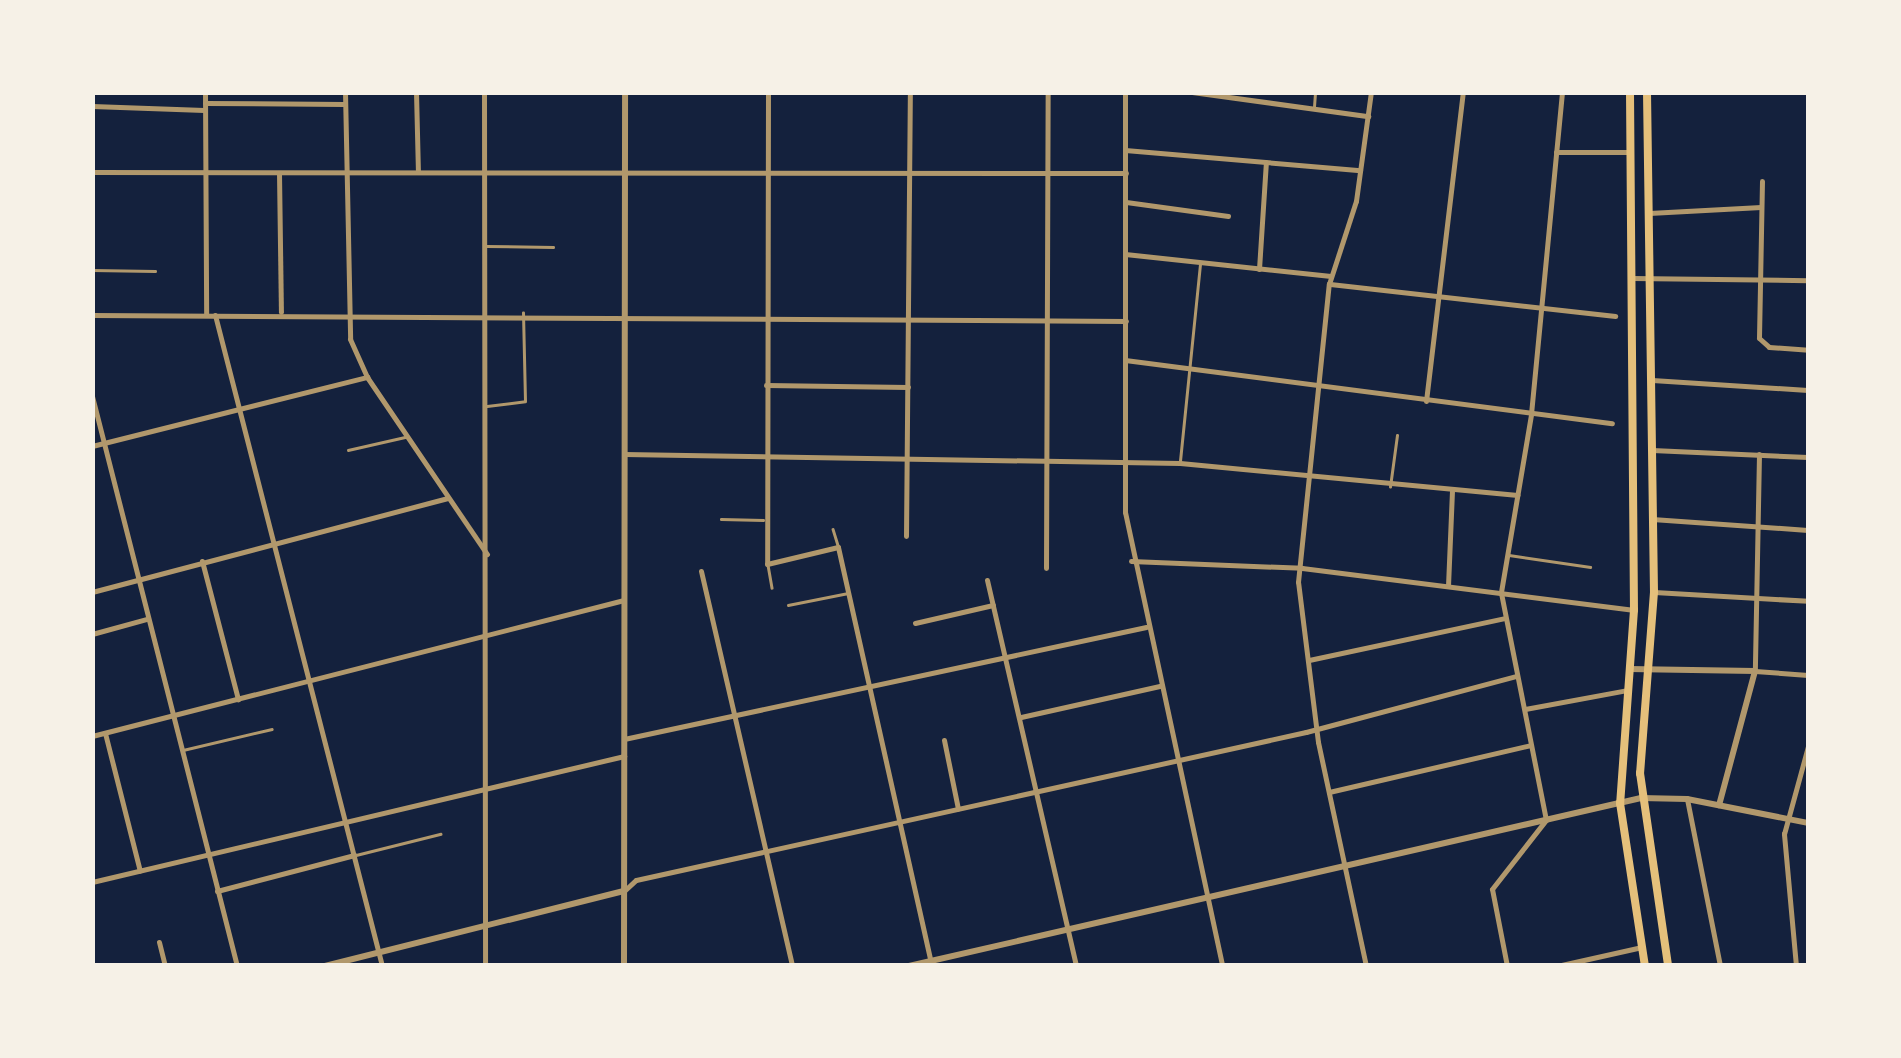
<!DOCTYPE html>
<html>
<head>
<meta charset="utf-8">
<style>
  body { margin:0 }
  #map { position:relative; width:1901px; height:1058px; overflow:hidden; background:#14213d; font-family:"PT Sans Narrow",sans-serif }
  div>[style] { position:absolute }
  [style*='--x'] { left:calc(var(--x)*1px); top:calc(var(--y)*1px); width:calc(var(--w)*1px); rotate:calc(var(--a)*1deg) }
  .service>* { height:2.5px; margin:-1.25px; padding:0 1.25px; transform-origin:1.25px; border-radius:1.25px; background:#b1986c }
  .minor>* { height:5px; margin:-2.5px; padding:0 2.5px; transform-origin:2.5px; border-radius:2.5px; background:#b1986c }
  .tertiary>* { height:6px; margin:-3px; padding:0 3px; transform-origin:3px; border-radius:3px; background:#b1986c }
  .primary>* { height:8px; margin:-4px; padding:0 4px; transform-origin:4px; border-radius:4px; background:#e5c07b }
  span { translate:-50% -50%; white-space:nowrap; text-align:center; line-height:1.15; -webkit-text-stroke:10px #f6f1e7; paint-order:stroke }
  .frame { position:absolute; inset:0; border:95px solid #f6f1e7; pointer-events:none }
</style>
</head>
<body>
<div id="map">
  <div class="service">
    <div style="--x:1314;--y:107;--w:15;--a:-86"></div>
    <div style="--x:486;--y:246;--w:67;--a:0.9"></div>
    <div style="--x:92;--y:270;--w:63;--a:0.9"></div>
    <div style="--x:487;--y:406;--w:38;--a:-7"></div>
    <div style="--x:525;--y:401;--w:88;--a:-91.3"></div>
    <div style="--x:348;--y:450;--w:58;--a:-12.8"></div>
    <div style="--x:1180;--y:461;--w:197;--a:-84.2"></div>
    <div style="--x:1390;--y:487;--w:52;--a:-82.3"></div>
    <div style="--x:721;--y:519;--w:42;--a:1.4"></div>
    <div style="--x:833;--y:529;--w:17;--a:73"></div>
    <div style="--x:1509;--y:555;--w:82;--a:8.4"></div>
    <div style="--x:768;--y:565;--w:23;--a:80"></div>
    <div style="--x:788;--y:605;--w:61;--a:-11.3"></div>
    <div style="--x:183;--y:750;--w:91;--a:-13.3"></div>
    <div style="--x:356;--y:855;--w:87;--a:-14"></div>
  </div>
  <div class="minor">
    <div style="--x:205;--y:92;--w:222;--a:89.7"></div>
    <div style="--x:345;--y:92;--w:247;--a:88.8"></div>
    <div style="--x:350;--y:339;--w:42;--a:65.9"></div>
    <div style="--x:367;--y:377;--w:214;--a:55.9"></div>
    <div style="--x:416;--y:92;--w:80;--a:88.6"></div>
    <div style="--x:484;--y:92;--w:874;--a:89.93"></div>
    <div style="--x:768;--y:92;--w:472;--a:90.1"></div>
    <div style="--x:767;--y:564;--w:73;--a:-13.5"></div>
    <div style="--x:838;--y:547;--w:429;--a:77.4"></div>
    <div style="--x:1125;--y:92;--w:420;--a:90"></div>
    <div style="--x:1125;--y:512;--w:464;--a:77.9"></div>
    <div style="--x:1192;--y:92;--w:178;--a:7.8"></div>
    <div style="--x:205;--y:103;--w:139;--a:0.4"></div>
    <div style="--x:92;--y:106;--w:112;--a:2"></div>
    <div style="--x:1125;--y:150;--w:236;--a:4.9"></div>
    <div style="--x:1556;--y:152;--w:72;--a:0"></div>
    <div style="--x:92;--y:172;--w:1034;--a:0.06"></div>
    <div style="--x:279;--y:173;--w:139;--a:89.2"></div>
    <div style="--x:1762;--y:181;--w:157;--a:91.1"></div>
    <div style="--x:1759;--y:338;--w:13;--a:42"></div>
    <div style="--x:1769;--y:347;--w:39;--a:4"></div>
    <div style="--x:1126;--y:202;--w:103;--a:7.8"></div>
    <div style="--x:1649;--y:213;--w:112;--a:-3.1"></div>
    <div style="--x:1125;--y:254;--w:207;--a:6.1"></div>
    <div style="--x:1259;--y:269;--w:107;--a:-86.3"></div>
    <div style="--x:1632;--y:278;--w:176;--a:0.7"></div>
    <div style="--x:1330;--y:284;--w:287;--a:6.4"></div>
    <div style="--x:92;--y:315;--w:1034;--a:0.33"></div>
    <div style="--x:215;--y:315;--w:672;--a:75.61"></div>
    <div style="--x:1125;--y:360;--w:491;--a:7.4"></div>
    <div style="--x:1652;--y:380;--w:156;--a:3.7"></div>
    <div style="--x:766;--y:385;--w:142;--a:0.8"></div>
    <div style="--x:92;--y:396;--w:588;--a:75.73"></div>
    <div style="--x:1426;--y:401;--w:311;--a:-83.2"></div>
    <div style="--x:92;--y:446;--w:284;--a:-14.1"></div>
    <div style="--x:1652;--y:450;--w:156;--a:2.6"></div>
    <div style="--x:624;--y:454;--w:556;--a:0.93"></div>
    <div style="--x:1180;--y:463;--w:339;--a:5.4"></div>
    <div style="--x:1759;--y:454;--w:217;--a:91.1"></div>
    <div style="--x:1755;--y:671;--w:53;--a:4.3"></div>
    <div style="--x:1652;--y:519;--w:156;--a:4"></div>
    <div style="--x:906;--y:536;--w:444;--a:-89.5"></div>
    <div style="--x:202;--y:561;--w:143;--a:75.4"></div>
    <div style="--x:1131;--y:561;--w:171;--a:2.3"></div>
    <div style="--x:1302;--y:568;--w:335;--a:7.2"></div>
    <div style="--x:1046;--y:568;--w:476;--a:-89.8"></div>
    <div style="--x:701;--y:571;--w:405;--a:77"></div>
    <div style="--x:987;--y:580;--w:396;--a:77"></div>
    <div style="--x:1448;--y:586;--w:95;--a:-87.6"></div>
    <div style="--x:92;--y:592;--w:367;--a:-14.8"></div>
    <div style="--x:1654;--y:592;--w:154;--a:3.3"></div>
    <div style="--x:915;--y:623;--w:80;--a:-13"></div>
    <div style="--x:92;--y:634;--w:57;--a:-15.3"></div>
    <div style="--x:1309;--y:660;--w:200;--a:-12.1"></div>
    <div style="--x:1525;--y:709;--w:105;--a:-10.5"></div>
    <div style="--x:1021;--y:717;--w:142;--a:-12.6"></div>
    <div style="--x:105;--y:733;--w:142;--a:75.8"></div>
    <div style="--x:92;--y:736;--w:549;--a:-14.34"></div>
    <div style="--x:624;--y:739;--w:534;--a:-12.11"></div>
    <div style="--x:944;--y:740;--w:70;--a:78.5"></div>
    <div style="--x:1329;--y:792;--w:207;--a:-13.1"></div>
    <div style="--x:1687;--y:799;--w:170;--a:78.8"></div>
    <div style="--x:92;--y:882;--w:547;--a:-13.32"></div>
    <div style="--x:217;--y:891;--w:142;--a:-14.7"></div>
    <div style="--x:624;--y:891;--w:16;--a:-43"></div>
    <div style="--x:636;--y:880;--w:686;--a:-12.46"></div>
    <div style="--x:1306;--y:732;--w:217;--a:-14.9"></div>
    <div style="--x:159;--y:942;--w:25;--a:76"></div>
    <div style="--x:92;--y:963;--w:3;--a:72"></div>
    <div style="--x:1366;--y:966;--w:229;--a:-102.1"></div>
    <div style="--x:1318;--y:742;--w:161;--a:-97.1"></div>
    <div style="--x:1298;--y:582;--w:300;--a:-84.1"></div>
    <div style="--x:1329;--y:284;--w:87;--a:-72"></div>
    <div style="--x:1356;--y:201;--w:110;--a:-82.2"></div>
    <div style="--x:1507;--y:966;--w:78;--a:-101"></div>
    <div style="--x:1492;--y:889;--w:88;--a:-52"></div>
    <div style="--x:1546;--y:820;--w:232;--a:-101.2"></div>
    <div style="--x:1501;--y:592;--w:181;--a:-80.4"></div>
    <div style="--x:1531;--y:414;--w:323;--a:-84.5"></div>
    <div style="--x:1557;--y:966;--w:87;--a:-12.6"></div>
    <div style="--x:1796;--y:966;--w:133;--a:-95.2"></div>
    <div style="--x:1784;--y:834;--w:91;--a:-74.7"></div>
  </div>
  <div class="tertiary">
    <div style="--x:1629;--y:669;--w:126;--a:0.9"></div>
    <div style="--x:1755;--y:671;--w:139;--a:105"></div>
    <div style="--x:325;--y:966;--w:308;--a:-14.1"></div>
    <div style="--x:624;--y:966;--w:874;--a:-89.93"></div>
    <div style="--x:909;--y:966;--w:751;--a:-12.93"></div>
    <div style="--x:1641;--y:798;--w:46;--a:1.2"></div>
    <div style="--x:1687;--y:799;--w:123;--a:11.2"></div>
  </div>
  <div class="primary">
    <div style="--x:1630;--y:92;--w:518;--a:89.56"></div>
    <div style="--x:1634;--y:610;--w:194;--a:94.1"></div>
    <div style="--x:1620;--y:803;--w:165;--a:81.3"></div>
    <div style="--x:1647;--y:92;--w:500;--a:89.2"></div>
    <div style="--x:1654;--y:592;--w:182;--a:94.4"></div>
    <div style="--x:1640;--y:773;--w:195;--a:81.7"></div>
  </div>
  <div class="frame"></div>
</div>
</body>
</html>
